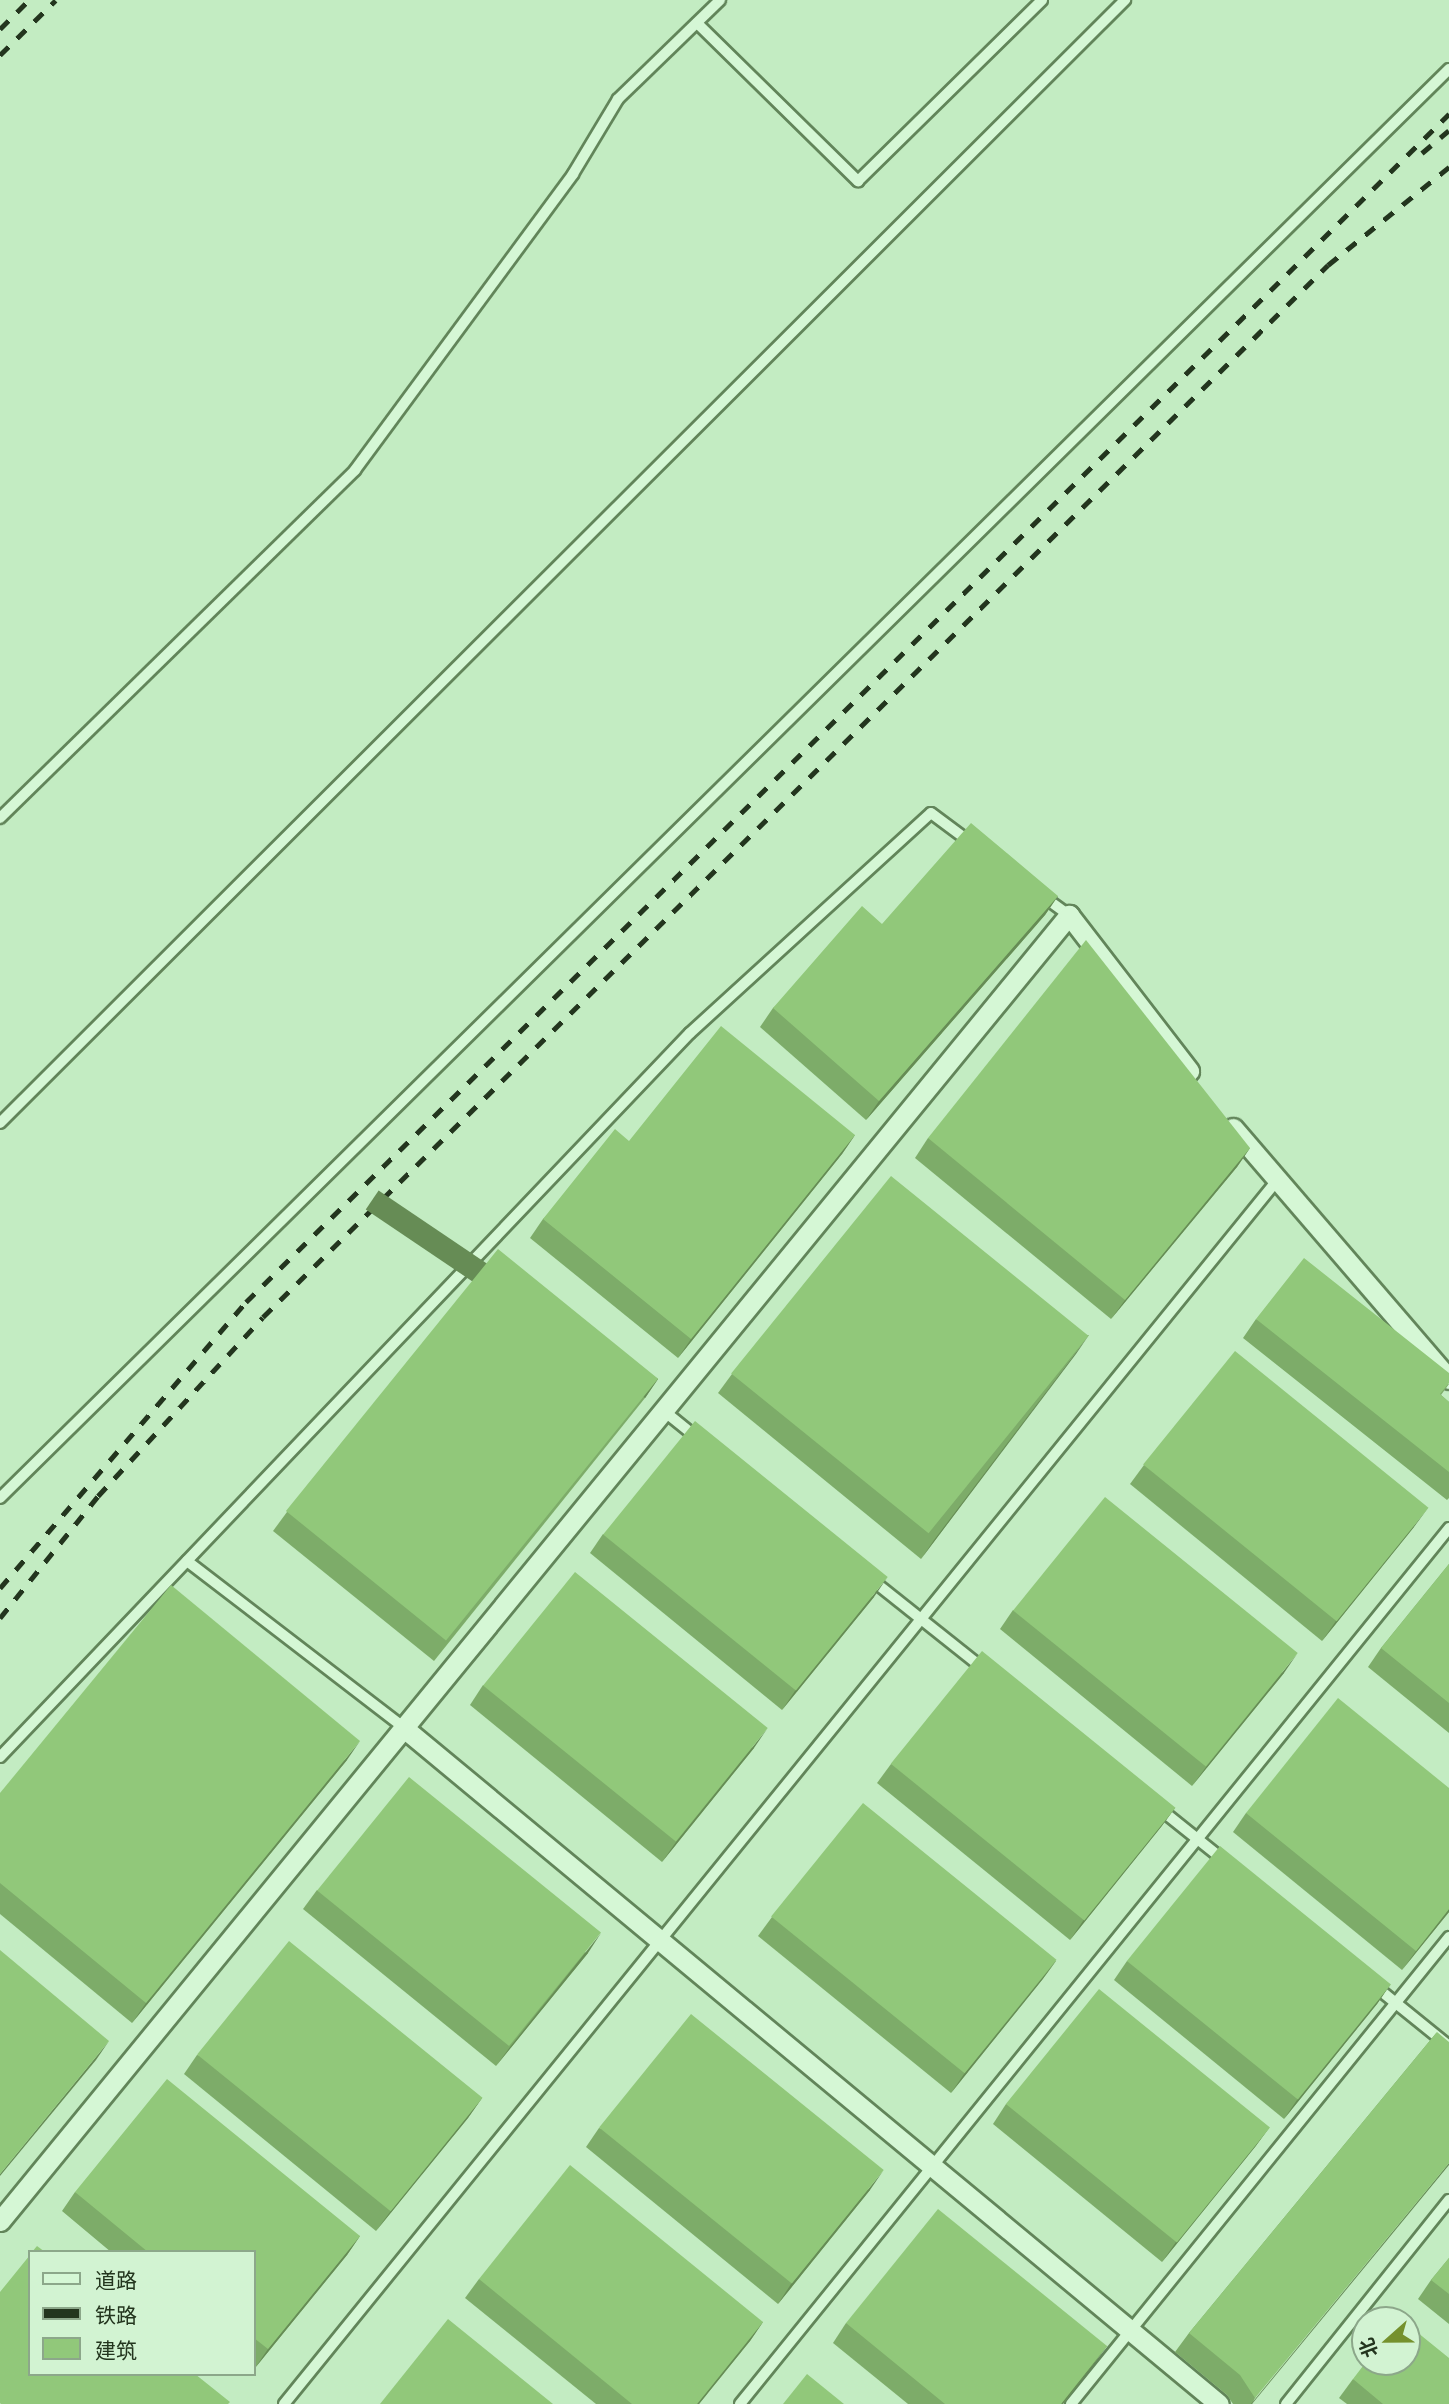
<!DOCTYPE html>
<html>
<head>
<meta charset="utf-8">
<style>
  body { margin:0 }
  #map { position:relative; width:1449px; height:2404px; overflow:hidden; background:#c3ecc2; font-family:"IBM Plex Serif","Noto Sans SC",serif }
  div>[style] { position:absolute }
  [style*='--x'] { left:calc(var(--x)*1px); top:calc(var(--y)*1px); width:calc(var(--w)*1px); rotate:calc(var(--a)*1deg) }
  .roads { filter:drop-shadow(2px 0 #62855a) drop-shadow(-2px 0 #62855a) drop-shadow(0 2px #62855a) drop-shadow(0 -2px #62855a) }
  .lane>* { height:10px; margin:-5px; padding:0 5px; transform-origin:5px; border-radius:5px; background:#d5f7d5 }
  .street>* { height:19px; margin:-9.5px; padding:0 9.5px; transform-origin:9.5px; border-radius:9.5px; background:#d5f7d5 }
  .rail>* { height:5px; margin-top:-2.5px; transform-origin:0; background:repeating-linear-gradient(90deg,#23351e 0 12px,transparent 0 24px) }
  .wall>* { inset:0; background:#7dac69 }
  .shaded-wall>* { inset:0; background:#668c55; transform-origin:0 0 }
  .building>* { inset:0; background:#91c87a; transform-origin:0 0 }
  span { translate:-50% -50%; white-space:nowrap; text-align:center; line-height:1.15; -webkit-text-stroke:6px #d2f3d2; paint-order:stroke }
  .legend { position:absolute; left:28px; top:2250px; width:228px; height:126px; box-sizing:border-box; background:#d2f3d2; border:2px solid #8ca78a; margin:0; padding:9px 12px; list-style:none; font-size:21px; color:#23351e }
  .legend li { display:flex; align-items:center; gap:14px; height:35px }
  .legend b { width:35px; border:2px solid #8ca78a }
  .north { position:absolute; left:1351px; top:2306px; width:70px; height:70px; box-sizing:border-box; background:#d2f3d2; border:2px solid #8ca78a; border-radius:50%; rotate:249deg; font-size:19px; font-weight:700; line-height:28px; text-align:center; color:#23351e }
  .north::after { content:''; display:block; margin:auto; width:24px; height:32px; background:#75912d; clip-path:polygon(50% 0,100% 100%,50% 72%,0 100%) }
</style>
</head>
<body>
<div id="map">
  <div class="roads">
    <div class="lane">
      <div style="--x:697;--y:23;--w:226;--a:44.5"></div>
      <div style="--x:858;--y:181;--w:258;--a:-44.5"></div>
      <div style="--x:0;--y:818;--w:497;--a:-44.4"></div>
      <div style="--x:355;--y:470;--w:368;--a:-53.6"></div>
      <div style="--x:573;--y:174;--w:87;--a:-59"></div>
      <div style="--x:618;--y:99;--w:142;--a:-44.1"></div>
      <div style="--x:1044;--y:897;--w:31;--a:36"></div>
      <div style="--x:0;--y:1123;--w:1590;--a:-44.95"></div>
      <div style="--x:664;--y:1411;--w:40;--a:39"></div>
      <div style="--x:0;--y:1498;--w:2035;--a:-44.6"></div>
      <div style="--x:187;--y:1561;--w:275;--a:37.5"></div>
      <div style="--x:872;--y:1580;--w:143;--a:38.5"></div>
      <div style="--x:0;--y:1757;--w:1000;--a:-46.38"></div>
      <div style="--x:690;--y:1033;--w:326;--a:-42.4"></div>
      <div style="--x:931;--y:813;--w:49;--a:36.6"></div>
      <div style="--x:1160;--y:1809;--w:83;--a:38.7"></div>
      <div style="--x:1376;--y:1987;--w:94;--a:38.9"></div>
      <div style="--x:284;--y:2404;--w:1573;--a:-50.94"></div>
      <div style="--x:740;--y:2404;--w:1127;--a:-51.01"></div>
      <div style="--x:1071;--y:2404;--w:601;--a:-51.01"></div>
      <div style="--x:1286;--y:2404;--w:261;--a:-51.4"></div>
    </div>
    <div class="street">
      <div style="--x:1233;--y:1128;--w:331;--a:49.3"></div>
      <div style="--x:405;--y:1729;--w:1057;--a:39.67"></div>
      <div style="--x:0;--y:2221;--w:1688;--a:-50.7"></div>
      <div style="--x:1069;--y:915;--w:197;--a:52.4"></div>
    </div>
  </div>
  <div class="rail">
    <div style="--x:0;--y:29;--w:41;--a:-45"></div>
    <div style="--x:0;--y:55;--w:78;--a:-44.5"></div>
    <div style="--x:1422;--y:153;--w:35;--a:-40"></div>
    <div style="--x:0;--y:1588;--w:377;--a:-49.3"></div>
    <div style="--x:246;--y:1302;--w:1691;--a:-44.64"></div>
    <div style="--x:0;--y:1618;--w:156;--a:-51.2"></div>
    <div style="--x:98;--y:1496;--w:243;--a:-47.3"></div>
    <div style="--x:263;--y:1317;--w:1497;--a:-44.65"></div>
    <div style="--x:1328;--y:265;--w:156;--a:-39"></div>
  </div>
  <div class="wall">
    <div style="clip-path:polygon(1058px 896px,1045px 915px,866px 1120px,760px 1027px,773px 1008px,882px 924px)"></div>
    <div style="clip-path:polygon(855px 1135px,842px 1154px,678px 1358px,530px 1238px,543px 1219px,629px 1141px)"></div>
    <div style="clip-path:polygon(928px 1138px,1250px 1148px,1237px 1167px,1111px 1319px,915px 1158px)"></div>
    <div style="clip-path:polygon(1256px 1319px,1449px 1384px,1441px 1395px,1449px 1402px,1449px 1498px,1447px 1500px,1243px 1338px)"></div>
    <div style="clip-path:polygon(1089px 1335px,921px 1559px,718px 1393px,732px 1374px)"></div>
    <div style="clip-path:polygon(658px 1379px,645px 1398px,434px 1661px,273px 1531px,287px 1512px)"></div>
    <div style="clip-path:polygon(1144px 1465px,1414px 1527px,1322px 1641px,1130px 1484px)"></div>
    <div style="clip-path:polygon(603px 1534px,874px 1597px,782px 1710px,590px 1553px)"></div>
    <div style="clip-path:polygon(1449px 1564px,1449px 1733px,1368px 1667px,1381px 1648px)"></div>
    <div style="clip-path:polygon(1013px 1610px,1284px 1673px,1192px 1786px,1000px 1629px)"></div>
    <div style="clip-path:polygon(483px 1685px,754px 1748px,662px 1862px,470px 1705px)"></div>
    <div style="clip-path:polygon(347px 1760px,132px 2023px,0 1914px,0 1793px)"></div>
    <div style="clip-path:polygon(891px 1764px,1175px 1808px,1161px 1827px,1070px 1940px,877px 1783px)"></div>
    <div style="clip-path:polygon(1449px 1788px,1449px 1912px,1402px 1970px,1233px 1832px,1246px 1813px)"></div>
    <div style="clip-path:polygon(317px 1890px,588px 1953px,496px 2066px,303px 1909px)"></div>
    <div style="clip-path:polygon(772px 1917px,1056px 1961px,1042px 1980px,951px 2093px,758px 1936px)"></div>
    <div style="clip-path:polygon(1127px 1961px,1390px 1985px,1377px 2004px,1284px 2119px,1114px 1980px)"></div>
    <div style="clip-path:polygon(1437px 2032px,1252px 2404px,1233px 2404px,1227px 2395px,1175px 2352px,1189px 2333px)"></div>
    <div style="clip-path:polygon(197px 2055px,482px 2098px,468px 2118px,376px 2231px,184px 2074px)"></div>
    <div style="clip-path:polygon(1006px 2104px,1269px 2128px,1255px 2147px,1162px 2262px,993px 2124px)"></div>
    <div style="clip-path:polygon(599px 2128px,870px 2190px,778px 2304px,586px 2147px)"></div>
    <div style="clip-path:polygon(75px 2192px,360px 2236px,347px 2255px,255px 2368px,254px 2252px,111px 2252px,62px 2211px)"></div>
    <div style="clip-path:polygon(1449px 2258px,1449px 2324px,1418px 2299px,1431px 2280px)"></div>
    <div style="clip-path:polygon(479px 2279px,763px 2322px,750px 2341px,699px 2404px,596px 2404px,465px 2298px)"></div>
    <div style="clip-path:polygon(846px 2323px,1107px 2346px,1063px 2404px,908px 2404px,833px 2343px)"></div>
    <div style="clip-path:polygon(1353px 2379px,1449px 2404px,1347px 2404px,1339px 2398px)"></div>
  </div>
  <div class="shaded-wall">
    <div style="clip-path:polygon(1058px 896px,1045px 915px,866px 1120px,879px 1101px)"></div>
    <div style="clip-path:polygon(855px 1135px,842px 1154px,678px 1358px,691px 1339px)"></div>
    <div style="clip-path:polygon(1250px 1148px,1237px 1167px,1111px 1319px,1125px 1300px)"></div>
    <div style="clip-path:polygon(1089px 1335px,1076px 1354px,921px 1559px,934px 1540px)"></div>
    <div style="left:658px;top:1379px;width:23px;height:337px;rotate:124deg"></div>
    <div style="clip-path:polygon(1428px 1508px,1414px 1527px,1322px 1641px,1336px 1621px)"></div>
    <div style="clip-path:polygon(887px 1578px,874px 1597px,782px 1710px,795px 1691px)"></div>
    <div style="clip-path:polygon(1297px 1654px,1284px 1673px,1192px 1786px,1206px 1767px)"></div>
    <div style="clip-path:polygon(767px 1729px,754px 1748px,662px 1862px,676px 1842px)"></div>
    <div style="clip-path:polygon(360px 1741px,347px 1760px,132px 2023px,146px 2003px)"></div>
    <div style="clip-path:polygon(1175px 1808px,1161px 1827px,1070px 1940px,1083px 1921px)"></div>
    <div style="clip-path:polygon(1449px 1909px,1449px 1912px,1402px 1970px,1416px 1951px)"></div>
    <div style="clip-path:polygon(601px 1933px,588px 1953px,496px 2066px,510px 2047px)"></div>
    <div style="clip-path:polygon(1056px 1961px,1042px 1980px,951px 2093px,964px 2074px)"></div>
    <div style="clip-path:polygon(1390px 1985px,1377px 2004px,1284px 2119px,1297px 2100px)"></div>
    <div style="clip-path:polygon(109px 2041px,96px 2060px,0 2176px,0 2174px)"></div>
    <div style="clip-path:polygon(482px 2098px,468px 2118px,376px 2231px,390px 2212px)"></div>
    <div style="clip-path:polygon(1269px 2128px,1255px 2147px,1162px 2262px,1176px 2242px)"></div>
    <div style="clip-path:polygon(1449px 2163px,1449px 2165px,1252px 2404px,1251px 2404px)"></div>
    <div style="clip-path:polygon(883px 2171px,870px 2190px,778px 2304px,791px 2284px)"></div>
    <div style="clip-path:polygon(360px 2236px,347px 2255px,255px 2368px,268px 2349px)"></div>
    <div style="clip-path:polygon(763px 2322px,750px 2341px,699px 2404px,697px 2404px)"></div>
    <div style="clip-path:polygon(1107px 2346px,1093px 2365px,1063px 2404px,1061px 2404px)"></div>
  </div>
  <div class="building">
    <div style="clip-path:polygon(971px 823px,1058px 896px,879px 1101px,773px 1008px,862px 906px,882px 924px)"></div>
    <div style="clip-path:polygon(1086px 940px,1250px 1148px,1125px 1300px,928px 1138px)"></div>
    <div style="clip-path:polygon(721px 1026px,855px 1135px,691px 1339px,543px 1219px,615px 1129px,629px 1141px)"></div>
    <div style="left:891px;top:1176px;width:254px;height:254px;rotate:39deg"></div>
    <div style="left:498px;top:1249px;width:206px;height:337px;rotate:39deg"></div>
    <div style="clip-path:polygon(1304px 1258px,1449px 1373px,1449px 1383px,1440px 1394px,1449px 1402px,1449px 1472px,1256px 1319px)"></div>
    <div style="left:1235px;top:1351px;width:249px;height:146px;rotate:39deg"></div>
    <div style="left:695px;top:1421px;width:248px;height:146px;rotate:39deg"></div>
    <div style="left:1105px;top:1497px;width:248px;height:146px;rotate:39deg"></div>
    <div style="clip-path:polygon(1449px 1564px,1449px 1703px,1381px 1648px)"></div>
    <div style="left:575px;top:1572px;width:248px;height:146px;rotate:39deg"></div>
    <div style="clip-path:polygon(171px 1585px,360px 1741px,146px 2003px,0 1883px,0 1793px)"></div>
    <div style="left:982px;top:1651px;width:249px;height:145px;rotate:39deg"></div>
    <div style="clip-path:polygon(1338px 1698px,1449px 1788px,1449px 1909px,1416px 1951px,1246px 1813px)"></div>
    <div style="left:409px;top:1777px;width:247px;height:146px;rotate:39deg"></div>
    <div style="left:863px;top:1803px;width:249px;height:146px;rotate:39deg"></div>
    <div style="left:1220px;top:1846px;width:220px;height:148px;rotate:39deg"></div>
    <div style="left:289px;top:1941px;width:249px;height:146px;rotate:39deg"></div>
    <div style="clip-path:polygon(0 1950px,109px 2041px,0 2174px)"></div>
    <div style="left:1099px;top:1989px;width:220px;height:148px;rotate:39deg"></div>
    <div style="left:691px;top:2014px;width:248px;height:146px;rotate:39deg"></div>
    <div style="clip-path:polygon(1437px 2032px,1449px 2042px,1449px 2163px,1255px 2398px,1240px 2375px,1189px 2333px)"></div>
    <div style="clip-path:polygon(167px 2079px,360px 2236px,268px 2349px,254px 2338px,254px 2252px,148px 2252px,75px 2192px)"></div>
    <div style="clip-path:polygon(570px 2165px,763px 2322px,697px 2404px,632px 2404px,479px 2279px)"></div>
    <div style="clip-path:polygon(938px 2209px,1107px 2346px,1061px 2404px,945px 2404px,846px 2323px)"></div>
    <div style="clip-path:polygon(37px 2246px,45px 2252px,32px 2252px)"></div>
    <div style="clip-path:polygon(30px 2255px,30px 2374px,195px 2374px,230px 2402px,228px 2404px,1px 2404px,0 2403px,0 2292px)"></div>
    <div style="clip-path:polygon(1449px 2258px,1449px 2294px,1431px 2280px)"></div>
    <div style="clip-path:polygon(448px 2319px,553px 2404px,380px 2404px)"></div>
    <div style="clip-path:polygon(1407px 2324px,1449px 2358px,1449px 2404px,1383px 2404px,1353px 2379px,1366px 2362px,1407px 2362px)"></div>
    <div style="clip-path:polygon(807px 2374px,844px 2404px,783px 2404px)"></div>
  </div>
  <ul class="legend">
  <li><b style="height:9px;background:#d5f7d5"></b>道路</li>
  <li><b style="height:9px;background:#23351e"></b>铁路</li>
  <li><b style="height:19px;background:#91c87a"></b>建筑</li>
  </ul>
  <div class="north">北</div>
</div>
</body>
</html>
